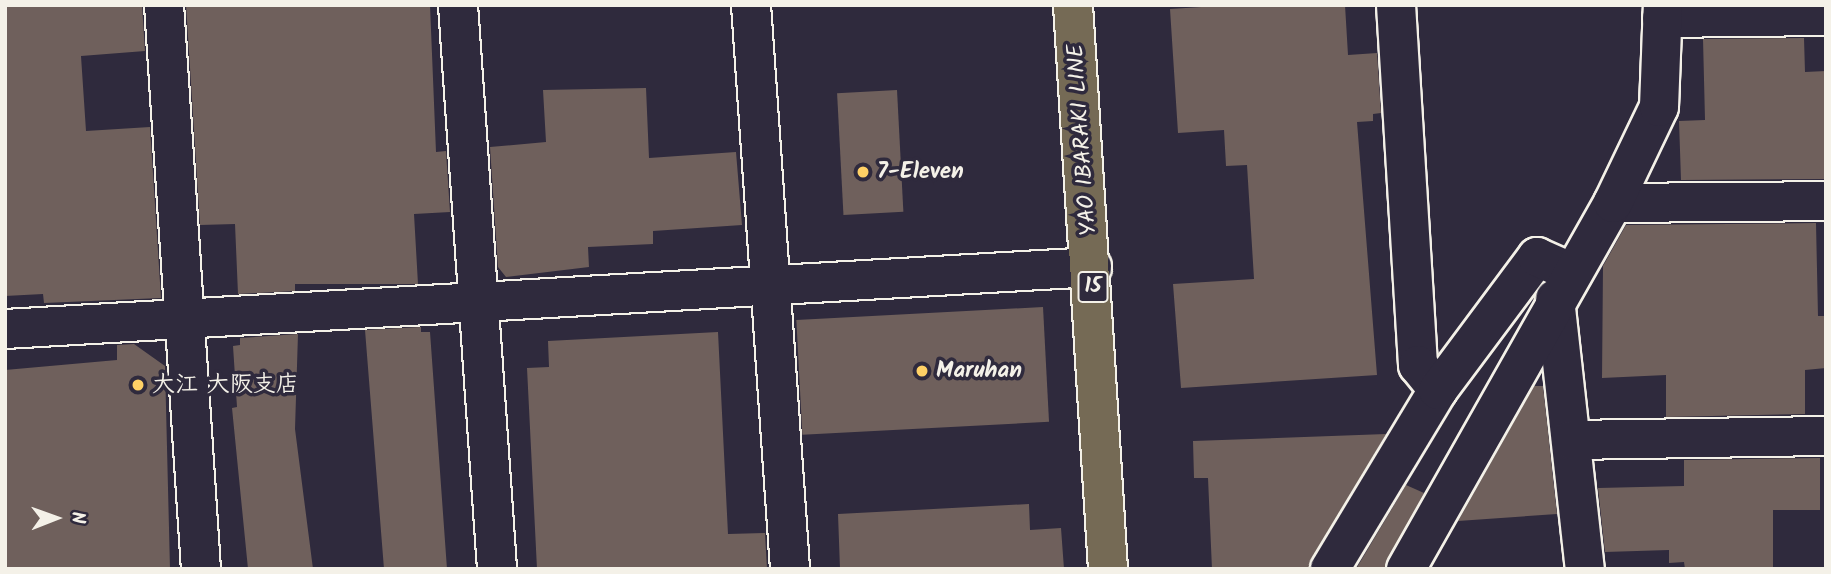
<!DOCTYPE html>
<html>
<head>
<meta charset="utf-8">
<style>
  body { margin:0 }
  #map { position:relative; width:1831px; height:574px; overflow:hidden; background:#2f2a3d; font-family:Kalam,"Klee One",sans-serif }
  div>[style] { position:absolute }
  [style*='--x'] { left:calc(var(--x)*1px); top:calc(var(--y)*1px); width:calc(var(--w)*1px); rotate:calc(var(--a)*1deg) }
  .building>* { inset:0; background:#6f605c; transform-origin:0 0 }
  .roads { filter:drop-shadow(2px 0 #f4f1e8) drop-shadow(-2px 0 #f4f1e8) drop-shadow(0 2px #f4f1e8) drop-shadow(0 -2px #f4f1e8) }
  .minor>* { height:38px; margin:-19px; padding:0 19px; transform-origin:19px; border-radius:19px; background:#2f2a3d }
  .major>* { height:38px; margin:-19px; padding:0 19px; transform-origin:19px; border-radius:19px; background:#756a55 }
  .dots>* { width:19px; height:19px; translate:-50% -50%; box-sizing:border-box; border:4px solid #2f2a3d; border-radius:50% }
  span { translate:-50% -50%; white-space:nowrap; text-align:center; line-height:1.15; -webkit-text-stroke:7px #2f2a3d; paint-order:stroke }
  .shield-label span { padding:2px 5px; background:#2f2a3d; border:2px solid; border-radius:5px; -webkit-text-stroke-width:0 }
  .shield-label { font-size:21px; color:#f4f1e8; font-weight:700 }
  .street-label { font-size:23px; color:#f4f1e8 }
  .poi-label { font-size:23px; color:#f4f1e8; font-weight:700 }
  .left { translate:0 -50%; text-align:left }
  .frame { position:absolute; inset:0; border:7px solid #f4f1e8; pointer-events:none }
  .north { position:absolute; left:21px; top:483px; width:70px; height:70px; -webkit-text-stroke:5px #2f2a3d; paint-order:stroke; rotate:89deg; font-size:19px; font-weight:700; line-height:28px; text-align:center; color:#f4f1e8 }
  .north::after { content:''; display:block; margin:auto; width:24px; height:32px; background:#f4f1e8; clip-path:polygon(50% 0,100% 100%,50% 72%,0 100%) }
</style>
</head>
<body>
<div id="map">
  <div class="building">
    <div style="clip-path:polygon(5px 5px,142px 5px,145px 51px,81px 56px,86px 131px,150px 127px,161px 298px,44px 303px,43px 294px,5px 296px)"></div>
    <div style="clip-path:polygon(186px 5px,430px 5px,436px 152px,446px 151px,450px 212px,414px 214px,418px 284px,295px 284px,295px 291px,238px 294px,235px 224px,200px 225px)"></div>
    <div style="clip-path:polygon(1233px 5px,1345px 5px,1348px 55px,1377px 53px,1381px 113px,1373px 114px,1373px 121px,1357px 122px,1377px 375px,1181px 388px,1173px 284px,1254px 279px,1247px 165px,1226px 166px,1224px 130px,1178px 133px,1170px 9px)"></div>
    <div style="clip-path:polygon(1804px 38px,1805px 72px,1826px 71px,1826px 179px,1681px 180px,1679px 121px,1705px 120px,1703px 39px)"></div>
    <div style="clip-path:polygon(646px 88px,649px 158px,736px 152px,742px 225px,653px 231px,653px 244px,588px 247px,589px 267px,506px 277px,498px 267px,490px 147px,546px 142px,543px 90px)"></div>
    <div style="left:897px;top:90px;width:122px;height:60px;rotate:87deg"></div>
    <div style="clip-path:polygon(1816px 223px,1818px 316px,1826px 316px,1826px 368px,1805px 370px,1805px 414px,1666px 417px,1666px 375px,1602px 378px,1603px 266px,1626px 225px)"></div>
    <div style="left:1043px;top:307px;width:115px;height:247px;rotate:87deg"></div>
    <div style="clip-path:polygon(421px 327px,421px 332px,430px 332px,447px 569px,384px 569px,365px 330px)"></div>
    <div style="clip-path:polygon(718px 332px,728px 534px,765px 533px,767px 569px,537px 569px,527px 368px,549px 367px,548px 341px)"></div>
    <div style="clip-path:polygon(298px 334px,295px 429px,313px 569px,248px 569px,232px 408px,237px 407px,233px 346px,240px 345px,240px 338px)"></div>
    <div style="clip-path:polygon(134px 344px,165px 366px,170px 569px,5px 569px,5px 370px,117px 360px,117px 345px)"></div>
    <div style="clip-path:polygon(1534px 386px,1543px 386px,1557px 514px,1458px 521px)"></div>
    <div style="clip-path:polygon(1386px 434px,1308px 569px,1212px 569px,1208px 478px,1194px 478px,1193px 441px)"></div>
    <div style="clip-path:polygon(1820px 458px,1820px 510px,1773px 510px,1773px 569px,1685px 569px,1684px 562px,1669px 563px,1669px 550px,1605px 552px,1598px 488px,1684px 486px,1684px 460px)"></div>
    <div style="clip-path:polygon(1406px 485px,1424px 493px,1384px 569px,1356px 569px)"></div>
    <div style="clip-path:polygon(1029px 504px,1030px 530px,1061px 528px,1064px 569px,840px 569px,838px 514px)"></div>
  </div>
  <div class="roads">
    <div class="minor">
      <div style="--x:164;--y:5;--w:565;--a:86.25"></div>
      <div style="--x:458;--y:5;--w:565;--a:86.04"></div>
      <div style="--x:751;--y:5;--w:565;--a:86.04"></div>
      <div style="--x:1396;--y:5;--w:361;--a:86.5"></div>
      <div style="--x:1418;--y:365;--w:32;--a:51"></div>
      <div style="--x:1662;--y:18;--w:164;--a:-0.7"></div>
      <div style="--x:1613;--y:203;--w:213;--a:-0.5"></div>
      <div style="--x:1555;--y:299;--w:272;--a:83.7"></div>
      <div style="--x:5;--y:329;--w:1089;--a:-3.26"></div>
      <div style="--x:1571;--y:440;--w:255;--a:-0.9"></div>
      <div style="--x:1330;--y:569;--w:209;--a:-58.9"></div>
      <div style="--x:1438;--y:390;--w:166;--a:-53.3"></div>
      <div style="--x:1537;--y:257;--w:37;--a:24"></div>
      <div style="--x:1406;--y:569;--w:420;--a:-60.5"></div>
      <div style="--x:1613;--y:203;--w:106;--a:-64.4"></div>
      <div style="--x:1659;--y:107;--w:102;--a:-87.8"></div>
    </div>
    <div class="major">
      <div style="--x:1073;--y:5;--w:565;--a:86.45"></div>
    </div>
  </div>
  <div class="dots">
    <div style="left:863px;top:172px;background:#ffd166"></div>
    <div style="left:922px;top:371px;background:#ffd166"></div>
    <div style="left:138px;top:385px;background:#ffd166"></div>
  </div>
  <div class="shield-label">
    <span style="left:1093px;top:287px">15</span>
  </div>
  <div class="street-label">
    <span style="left:1083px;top:140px;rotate:-94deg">YAO IBARAKI LINE</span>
  </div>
  <div class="poi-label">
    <span class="left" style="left:877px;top:172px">7-Eleven</span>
    <span class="left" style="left:936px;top:371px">Maruhan</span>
    <span class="left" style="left:152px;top:385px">大江 大阪支店</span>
  </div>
  <div class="frame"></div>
  <div class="north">N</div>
</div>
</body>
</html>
